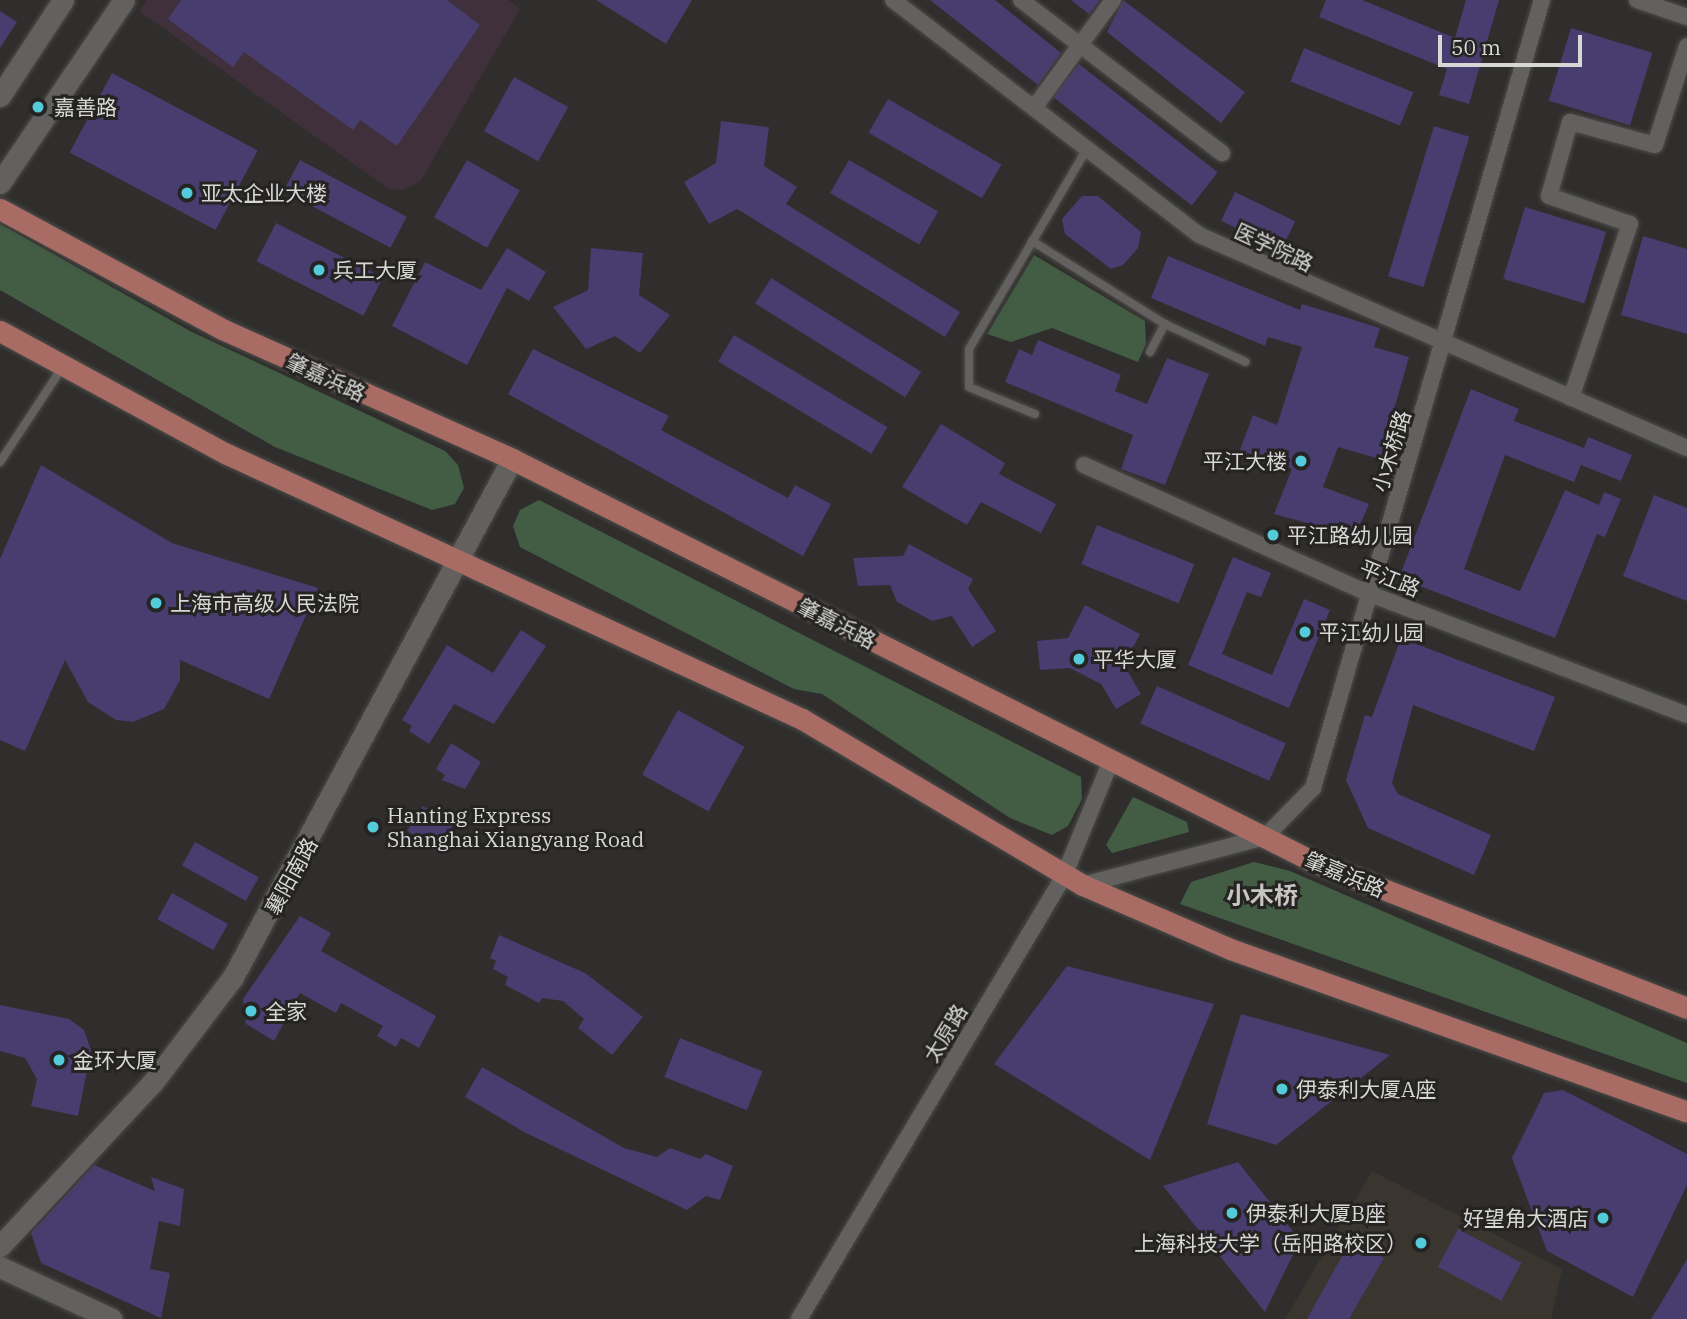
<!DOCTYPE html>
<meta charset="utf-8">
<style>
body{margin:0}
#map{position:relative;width:1687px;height:1319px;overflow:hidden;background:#2f2e2c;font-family:"IBM Plex Serif","Noto Sans SC",serif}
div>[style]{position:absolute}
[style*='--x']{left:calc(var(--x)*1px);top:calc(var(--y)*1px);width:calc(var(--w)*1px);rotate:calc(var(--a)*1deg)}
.commercial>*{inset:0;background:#40303c}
.built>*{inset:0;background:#3a362f}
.green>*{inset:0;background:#425d44}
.building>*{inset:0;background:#473d6f;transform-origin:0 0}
.roads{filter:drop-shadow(0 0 2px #4d4c4a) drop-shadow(0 0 2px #4d4c4a)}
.lane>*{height:8px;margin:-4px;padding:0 4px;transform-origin:4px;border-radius:4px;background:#62615f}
.street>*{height:16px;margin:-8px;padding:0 8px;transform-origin:8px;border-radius:8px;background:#62615f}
.secondary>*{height:21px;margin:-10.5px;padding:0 10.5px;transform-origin:10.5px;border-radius:10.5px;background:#62615f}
.primary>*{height:21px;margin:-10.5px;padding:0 10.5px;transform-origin:10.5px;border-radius:10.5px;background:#a86c64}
.dots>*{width:19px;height:19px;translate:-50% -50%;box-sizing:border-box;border:4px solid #252422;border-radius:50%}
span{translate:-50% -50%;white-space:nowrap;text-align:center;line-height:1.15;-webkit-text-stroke:6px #252422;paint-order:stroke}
.poi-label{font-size:21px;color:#d7d7d5}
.left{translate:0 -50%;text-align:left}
.right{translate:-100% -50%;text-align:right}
.street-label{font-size:21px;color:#d7d7d5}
.quarter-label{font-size:24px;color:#c6c5c2;font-weight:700}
.scale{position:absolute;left:1438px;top:35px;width:144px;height:32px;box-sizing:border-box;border:4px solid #d7d7d5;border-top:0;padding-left:9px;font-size:21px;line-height:24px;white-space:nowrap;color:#d7d7d5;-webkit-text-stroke:5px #252422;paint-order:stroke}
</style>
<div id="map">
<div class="commercial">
<div style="clip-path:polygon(147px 0,508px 0,520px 9px,420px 182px,402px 190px,389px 189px,139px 11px)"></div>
</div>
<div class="built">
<div style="clip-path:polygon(1372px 1171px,1562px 1269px,1551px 1319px,1285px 1319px)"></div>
</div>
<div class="green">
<div style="clip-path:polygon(0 224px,190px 331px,445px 451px,458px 465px,464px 488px,455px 504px,432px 510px,275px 447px,0 290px)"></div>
<div style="clip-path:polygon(1034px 255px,1145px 321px,1146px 344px,1138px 362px,1052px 328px,1011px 342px,987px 334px)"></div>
<div style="clip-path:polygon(539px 500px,1081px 777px,1082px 799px,1068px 826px,1052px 835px,1010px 818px,822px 694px,794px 689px,520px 547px,513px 526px,520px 510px)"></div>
<div style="clip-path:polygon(1133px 797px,1187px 822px,1189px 832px,1112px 853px,1106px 845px)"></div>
<div style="clip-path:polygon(1254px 862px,1290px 871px,1687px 1043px,1687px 1083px,1180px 904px,1191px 882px)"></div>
</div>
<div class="building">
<div style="clip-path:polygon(181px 0,447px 0,480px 25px,397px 146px,360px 120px,353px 130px,244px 52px,233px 67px,168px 19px)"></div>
<div style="clip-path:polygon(596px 0,692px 0,666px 44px)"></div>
<div style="clip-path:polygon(930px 0,995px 0,1061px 53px,1038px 85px)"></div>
<div style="clip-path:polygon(1071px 0,1100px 0,1089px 14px)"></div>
<div style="clip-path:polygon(1123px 0,1245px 92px,1221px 123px,1107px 32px)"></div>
<div style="clip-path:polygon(1326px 0,1362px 0,1455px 38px,1466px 0,1499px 0,1469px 104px,1439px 95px,1447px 69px,1319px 17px)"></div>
<div style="clip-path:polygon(0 11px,17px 22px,0 48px)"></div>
<div style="left:1571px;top:28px;width:85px;height:76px;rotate:17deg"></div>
<div style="left:1304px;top:48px;width:118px;height:36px;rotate:22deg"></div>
<div style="left:1079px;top:64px;width:176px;height:42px;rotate:38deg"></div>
<div style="left:112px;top:73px;width:165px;height:90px;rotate:28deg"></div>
<div style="left:514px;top:77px;width:62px;height:62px;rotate:29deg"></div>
<div style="left:888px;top:99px;width:131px;height:39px;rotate:30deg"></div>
<div style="clip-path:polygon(721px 121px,769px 127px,764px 166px,797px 187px,786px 204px,960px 312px,945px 337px,737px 209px,709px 224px,684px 182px,716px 163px)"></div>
<div style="left:1434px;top:126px;width:37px;height:157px;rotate:17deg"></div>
<div style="left:300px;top:160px;width:121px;height:35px;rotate:28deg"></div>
<div style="left:467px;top:160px;width:61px;height:66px;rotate:30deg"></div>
<div style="left:849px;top:160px;width:103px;height:38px;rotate:30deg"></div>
<div style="left:1235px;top:192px;width:67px;height:32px;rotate:26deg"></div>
<div style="clip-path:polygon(1082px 196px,1098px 196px,1141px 232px,1138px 248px,1123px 265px,1111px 269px,1065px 234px,1062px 219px)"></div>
<div style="left:1525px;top:207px;width:85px;height:75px;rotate:17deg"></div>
<div style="left:276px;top:223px;width:120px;height:43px;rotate:27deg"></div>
<div style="clip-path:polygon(1643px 236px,1687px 249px,1687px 334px,1621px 315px)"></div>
<div style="clip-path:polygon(507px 248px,546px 272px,529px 301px,507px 288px,467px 365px,392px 326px,425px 262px,481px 290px)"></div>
<div style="clip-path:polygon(591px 248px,643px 253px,639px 295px,670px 315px,640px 353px,615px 336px,586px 349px,553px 307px,588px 290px)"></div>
<div style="clip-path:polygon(1168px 256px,1300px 310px,1302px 304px,1380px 328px,1374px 347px,1409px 357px,1380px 459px,1338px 447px,1323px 487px,1369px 504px,1355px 536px,1274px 514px,1292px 469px,1240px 450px,1253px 415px,1277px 425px,1302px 347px,1268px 337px,1265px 346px,1151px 298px)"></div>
<div style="left:771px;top:278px;width:177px;height:30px;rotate:32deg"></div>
<div style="left:734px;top:335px;width:179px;height:31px;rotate:31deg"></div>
<div style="clip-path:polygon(1038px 340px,1121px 375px,1115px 391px,1147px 404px,1167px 358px,1209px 374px,1165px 485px,1121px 469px,1133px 435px,1005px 382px,1019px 349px,1032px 355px)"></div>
<div style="clip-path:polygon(533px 349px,669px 416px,661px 430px,788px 498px,795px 485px,831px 504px,803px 556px,508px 394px)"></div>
<div style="clip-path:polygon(1471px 389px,1519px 409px,1514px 421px,1584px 448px,1588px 437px,1632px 455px,1621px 481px,1581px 465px,1574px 482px,1505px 455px,1464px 569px,1520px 591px,1565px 490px,1599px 505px,1604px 492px,1621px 499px,1605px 537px,1597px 534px,1555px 638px,1399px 578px)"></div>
<div style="clip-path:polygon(941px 424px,1005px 463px,999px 474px,1056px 504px,1041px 533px,981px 502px,967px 525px,902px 487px)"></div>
<div style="clip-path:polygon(41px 465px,172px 543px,318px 588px,269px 699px,180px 660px,180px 680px,164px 709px,133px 722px,116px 720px,88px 702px,65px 660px,25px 751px,0 740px,0 559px)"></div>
<div style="clip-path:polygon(1654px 495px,1687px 508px,1687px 601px,1623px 576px)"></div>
<div style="left:1097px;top:525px;width:105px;height:42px;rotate:22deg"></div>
<div style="clip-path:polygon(909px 544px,973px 579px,968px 589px,996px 631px,972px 647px,952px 616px,932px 621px,897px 602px,890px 585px,858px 586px,853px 558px,903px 556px)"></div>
<div style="clip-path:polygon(1233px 557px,1271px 573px,1261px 597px,1247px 592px,1222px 654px,1272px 675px,1304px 599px,1330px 610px,1289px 708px,1188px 665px)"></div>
<div style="clip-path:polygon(1085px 605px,1140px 634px,1124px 665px,1141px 694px,1116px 709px,1101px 684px,1070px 668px,1040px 670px,1037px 641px,1068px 638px)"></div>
<div style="clip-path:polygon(521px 630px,546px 646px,494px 724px,454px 704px,429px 744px,409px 731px,412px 726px,402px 720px,447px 645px,493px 673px)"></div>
<div style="clip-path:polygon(1401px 638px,1555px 697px,1534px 751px,1413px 705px,1392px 783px,1398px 794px,1491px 835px,1474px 875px,1368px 828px,1346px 780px,1365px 715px,1372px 717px)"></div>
<div style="left:1157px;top:686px;width:141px;height:41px;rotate:24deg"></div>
<div style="left:678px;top:710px;width:76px;height:74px;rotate:29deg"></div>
<div style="clip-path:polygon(451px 743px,481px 762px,465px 789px,442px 780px,445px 775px,436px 769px)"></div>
<div style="clip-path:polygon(423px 806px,453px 825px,437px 852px,414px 842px,417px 837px,407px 831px)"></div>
<div style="left:195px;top:842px;width:73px;height:27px;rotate:29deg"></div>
<div style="left:172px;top:893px;width:64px;height:30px;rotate:29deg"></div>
<div style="clip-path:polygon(300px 916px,331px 933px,321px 951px,436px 1016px,419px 1048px,401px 1038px,396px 1047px,377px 1036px,383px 1026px,341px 1003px,336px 1013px,300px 993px,274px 1041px,246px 1024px,243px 999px)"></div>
<div style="clip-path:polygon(499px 935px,585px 973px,643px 1017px,612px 1055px,578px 1028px,584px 1019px,563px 1001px,542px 998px,539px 1003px,505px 985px,508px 977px,493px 969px,496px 961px,490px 958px)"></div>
<div style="clip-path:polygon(1067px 966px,1214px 1004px,1150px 1160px,994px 1064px)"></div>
<div style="clip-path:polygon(0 1005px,69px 1019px,84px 1030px,91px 1050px,78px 1116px,31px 1106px,37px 1079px,25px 1058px,0 1051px)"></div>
<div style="clip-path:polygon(1241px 1014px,1390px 1055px,1276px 1145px,1207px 1124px)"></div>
<div style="left:680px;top:1038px;width:89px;height:42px;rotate:22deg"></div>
<div style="clip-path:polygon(482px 1067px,624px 1148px,657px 1157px,670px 1148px,700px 1159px,706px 1154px,733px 1166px,720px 1200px,706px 1196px,687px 1210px,526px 1133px,465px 1097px)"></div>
<div style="clip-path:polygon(1563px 1090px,1687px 1154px,1687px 1185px,1633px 1297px,1547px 1251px,1512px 1158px,1544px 1093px)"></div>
<div style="clip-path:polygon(1238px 1162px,1300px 1240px,1265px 1312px,1163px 1186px)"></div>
<div style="clip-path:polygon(94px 1165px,155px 1191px,151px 1177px,184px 1189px,180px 1226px,159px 1221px,150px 1269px,170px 1273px,161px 1318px,41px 1263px,31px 1233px)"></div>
<div style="left:1458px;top:1229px;width:72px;height:43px;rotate:28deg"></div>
<div style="clip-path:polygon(1351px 1240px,1384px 1258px,1349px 1319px,1307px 1319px)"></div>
<div style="clip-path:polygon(1687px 1259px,1687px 1319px,1651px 1319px,1661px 1303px)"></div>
</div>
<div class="roads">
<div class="lane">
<div style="--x:1032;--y:241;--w:157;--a:32"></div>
<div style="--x:1165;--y:324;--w:89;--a:25.1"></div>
<div style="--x:1150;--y:352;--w:32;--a:-62"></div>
<div style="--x:1035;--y:414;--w:71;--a:-157.8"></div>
<div style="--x:969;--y:387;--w:38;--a:-90"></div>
<div style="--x:969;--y:349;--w:232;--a:-59.5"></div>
<div style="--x:0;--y:462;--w:113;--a:-56.6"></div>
</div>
<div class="street">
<div style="--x:893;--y:0;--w:386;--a:37.5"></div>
<div style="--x:1199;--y:235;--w:532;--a:23.58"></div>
<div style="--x:1021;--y:0;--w:253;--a:37.3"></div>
<div style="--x:1637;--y:0;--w:53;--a:18.8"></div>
<div style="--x:1034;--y:108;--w:134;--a:-53.8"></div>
<div style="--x:1571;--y:398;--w:184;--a:-71.3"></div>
<div style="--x:1630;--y:224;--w:86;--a:-160.9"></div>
<div style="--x:1549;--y:196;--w:77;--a:-74.2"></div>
<div style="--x:1570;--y:122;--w:88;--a:15.1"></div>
<div style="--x:1655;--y:145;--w:104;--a:-72.1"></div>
<div style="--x:1084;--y:465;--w:314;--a:24.3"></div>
<div style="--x:1370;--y:594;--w:339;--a:20.9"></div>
<div style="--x:1083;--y:885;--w:188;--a:-14.8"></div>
<div style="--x:1265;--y:837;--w:69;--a:-45.6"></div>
<div style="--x:1313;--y:788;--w:821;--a:-73.8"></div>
<div style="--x:799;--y:1319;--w:516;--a:-59.11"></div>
<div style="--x:1064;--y:876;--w:124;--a:-67.8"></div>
</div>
<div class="secondary">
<div style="--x:0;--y:96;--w:115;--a:-56.7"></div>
<div style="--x:0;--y:183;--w:221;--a:-55.9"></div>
<div style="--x:0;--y:1246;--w:224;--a:-47"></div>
<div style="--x:153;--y:1082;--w:132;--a:-52.7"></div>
<div style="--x:233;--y:977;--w:588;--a:-61.69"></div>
<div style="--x:0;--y:1267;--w:123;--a:24.9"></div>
</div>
<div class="primary">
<div style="--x:0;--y:209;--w:252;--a:28.4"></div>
<div style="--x:222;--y:329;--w:318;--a:24.1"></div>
<div style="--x:512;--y:459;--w:895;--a:26.68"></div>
<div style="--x:1312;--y:861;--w:403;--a:21.4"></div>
<div style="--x:0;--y:331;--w:258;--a:28.5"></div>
<div style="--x:227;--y:454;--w:633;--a:24.74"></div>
<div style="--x:802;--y:719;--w:326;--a:30.6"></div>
<div style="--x:1083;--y:885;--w:160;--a:23.5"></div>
<div style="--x:1230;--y:949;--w:485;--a:19.6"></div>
</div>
</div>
<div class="dots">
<div style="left:38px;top:107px;background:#53cbda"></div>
<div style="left:187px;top:193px;background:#53cbda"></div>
<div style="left:319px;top:270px;background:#53cbda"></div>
<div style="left:1301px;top:461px;background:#53cbda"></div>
<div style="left:1273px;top:535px;background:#53cbda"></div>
<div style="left:156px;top:603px;background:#53cbda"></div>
<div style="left:1305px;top:632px;background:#53cbda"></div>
<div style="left:1079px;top:659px;background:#53cbda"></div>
<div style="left:373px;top:827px;background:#53cbda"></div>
<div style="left:251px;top:1011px;background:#53cbda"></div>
<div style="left:59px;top:1060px;background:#53cbda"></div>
<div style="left:1282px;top:1089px;background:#53cbda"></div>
<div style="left:1232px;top:1213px;background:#53cbda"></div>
<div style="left:1603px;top:1218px;background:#53cbda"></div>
<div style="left:1421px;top:1243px;background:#53cbda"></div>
</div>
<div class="poi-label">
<span class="left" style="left:54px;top:107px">嘉善路</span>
<span class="left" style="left:201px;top:193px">亚太企业大楼</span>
<span class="left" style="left:333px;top:270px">兵工大厦</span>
<span class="right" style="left:1287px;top:461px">平江大楼</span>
<span class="left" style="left:1287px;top:535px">平江路幼儿园</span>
<span class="left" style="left:170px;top:603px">上海市高级人民法院</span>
<span class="left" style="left:1319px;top:632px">平江幼儿园</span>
<span class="left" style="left:1093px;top:659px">平华大厦</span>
<span class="left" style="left:387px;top:827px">Hanting Express<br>Shanghai Xiangyang Road</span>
<span class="left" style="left:265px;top:1011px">全家</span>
<span class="left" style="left:73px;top:1060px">金环大厦</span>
<span class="left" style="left:1296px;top:1089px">伊泰利大厦A座</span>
<span class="left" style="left:1246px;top:1213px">伊泰利大厦B座</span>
<span class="right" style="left:1589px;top:1218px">好望角大酒店</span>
<span class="right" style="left:1407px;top:1243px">上海科技大学（岳阳路校区）</span>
</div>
<div class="street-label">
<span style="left:1274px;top:247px;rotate:25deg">医学院路</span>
<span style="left:326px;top:377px;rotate:25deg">肇嘉浜路</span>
<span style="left:1391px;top:451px;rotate:-73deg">小木桥路</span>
<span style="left:1390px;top:578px;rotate:22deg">平江路</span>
<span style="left:837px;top:623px;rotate:27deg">肇嘉浜路</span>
<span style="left:1345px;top:874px;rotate:23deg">肇嘉浜路</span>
<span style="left:291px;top:876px;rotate:-61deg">襄阳南路</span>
<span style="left:945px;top:1033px;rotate:-59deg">太原路</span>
</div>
<div class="quarter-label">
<span style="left:1262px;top:896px">小木桥</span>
</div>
<div class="scale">50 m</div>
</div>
